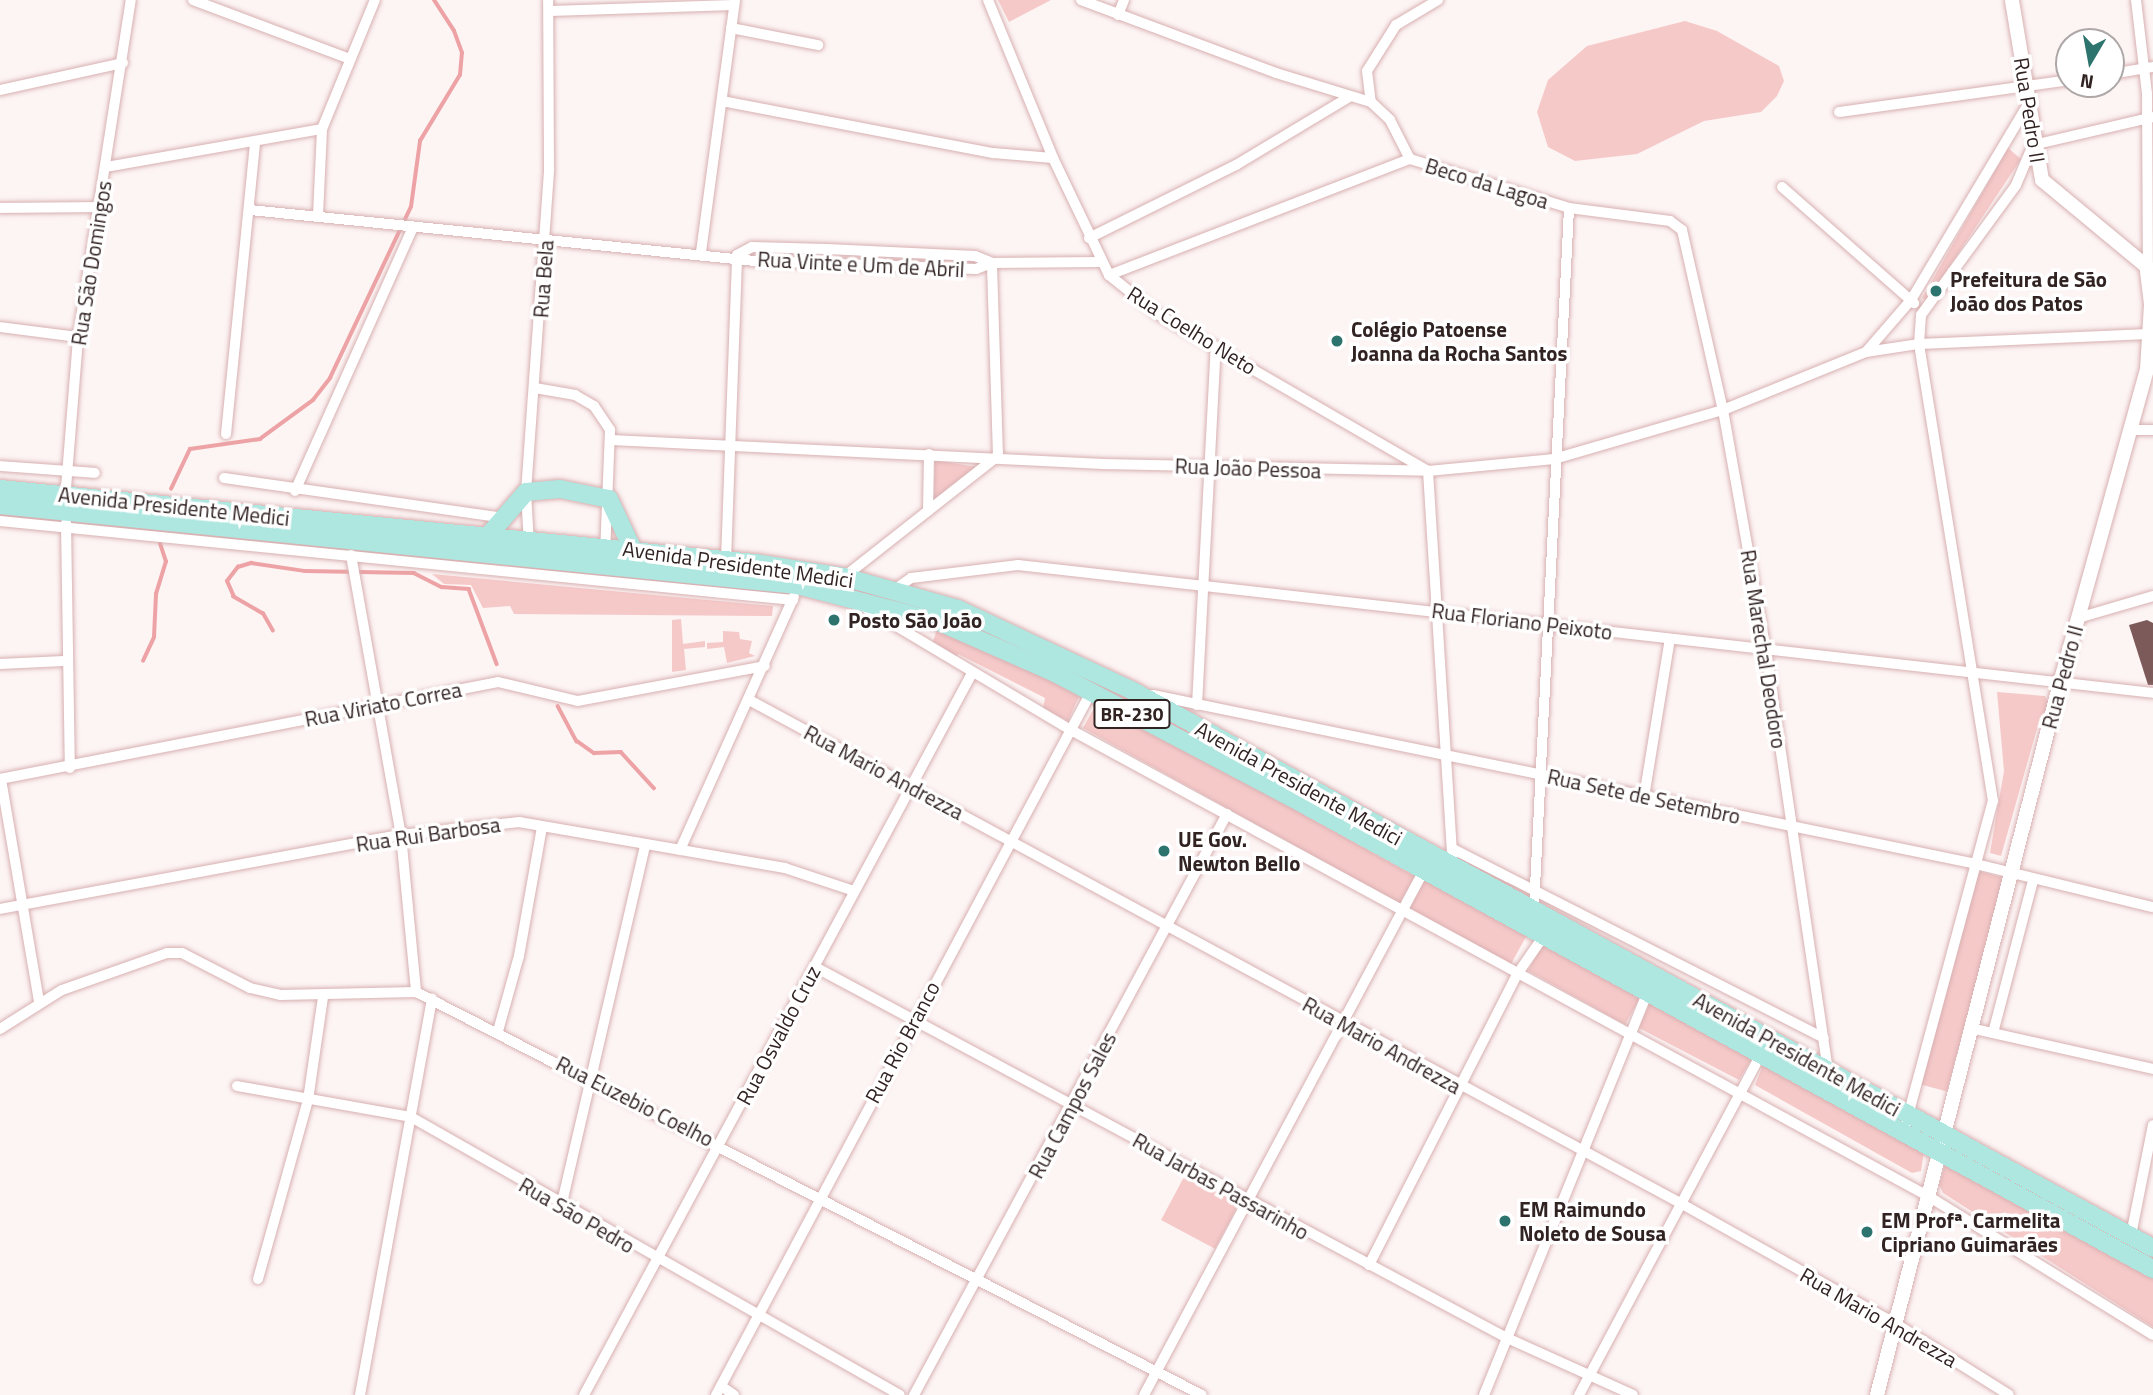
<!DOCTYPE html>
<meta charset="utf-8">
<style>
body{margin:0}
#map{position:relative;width:2153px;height:1395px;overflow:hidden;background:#fdf4f4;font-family:"Titillium Web",sans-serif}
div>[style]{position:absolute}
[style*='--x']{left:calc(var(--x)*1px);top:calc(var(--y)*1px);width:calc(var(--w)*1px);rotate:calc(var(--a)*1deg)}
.green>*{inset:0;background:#f6c9c9;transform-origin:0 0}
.stream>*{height:3.5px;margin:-1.75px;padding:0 1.75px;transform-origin:1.75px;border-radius:1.75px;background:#eda3a5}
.building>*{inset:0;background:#7d5a5a}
.roads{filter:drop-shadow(0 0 2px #d8b0b1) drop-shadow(0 0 2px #d8b0b1)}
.minor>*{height:10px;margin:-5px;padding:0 5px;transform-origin:5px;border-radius:5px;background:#fff}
.tertiary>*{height:14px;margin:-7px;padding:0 7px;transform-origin:7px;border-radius:7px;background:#fff}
.primary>*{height:18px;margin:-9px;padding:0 9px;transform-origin:9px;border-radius:9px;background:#aee6e0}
.dots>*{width:19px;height:19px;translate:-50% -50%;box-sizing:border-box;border:4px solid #fff;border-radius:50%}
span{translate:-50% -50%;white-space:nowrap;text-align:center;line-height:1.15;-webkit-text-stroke:7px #fff;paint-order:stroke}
.shield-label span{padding:2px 5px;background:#fff;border:2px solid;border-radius:5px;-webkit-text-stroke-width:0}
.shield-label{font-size:19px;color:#322323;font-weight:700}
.street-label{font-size:21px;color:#322323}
.poi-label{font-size:21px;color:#322323;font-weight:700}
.left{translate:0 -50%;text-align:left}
.north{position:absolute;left:2055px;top:28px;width:70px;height:70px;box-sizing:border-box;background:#fff;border:2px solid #ada7a7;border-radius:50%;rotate:190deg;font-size:19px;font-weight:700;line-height:28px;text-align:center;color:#322323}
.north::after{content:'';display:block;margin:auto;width:24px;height:32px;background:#2c746d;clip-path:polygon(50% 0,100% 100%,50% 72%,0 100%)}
</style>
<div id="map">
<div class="green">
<div style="clip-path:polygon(998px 0,1051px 0,1009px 22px)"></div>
<div style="clip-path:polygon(1685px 21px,1717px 31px,1779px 66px,1784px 81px,1777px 96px,1761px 112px,1704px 121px,1637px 154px,1575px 161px,1548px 147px,1537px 112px,1548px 80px,1587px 46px)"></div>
<div style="clip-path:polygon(2008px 148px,2021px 159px,1927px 300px,1922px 298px)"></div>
<div style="clip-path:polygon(935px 460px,976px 467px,934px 499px)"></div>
<div style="clip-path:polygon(432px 574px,773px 606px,772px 616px,514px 614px,510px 606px,483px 608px,471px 585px,444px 584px)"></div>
<div style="clip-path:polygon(681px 619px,683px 644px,705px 641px,705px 647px,684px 649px,686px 670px,672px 672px,672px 620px)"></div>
<div style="clip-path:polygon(938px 627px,1080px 694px,1068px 721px,1043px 708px,1045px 698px,958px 654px,956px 658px,931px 647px)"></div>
<div style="clip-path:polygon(723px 631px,739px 632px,740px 639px,752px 641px,749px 653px,755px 656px,727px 663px,724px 647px,707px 649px,707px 643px,723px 642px)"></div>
<div style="clip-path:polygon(1997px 692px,2045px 696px,2050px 706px,2040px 718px,2001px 856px,1990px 853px,2004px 771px)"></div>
<div style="left:1098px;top:701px;width:362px;height:31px;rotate:29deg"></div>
<div style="left:1978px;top:871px;width:27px;height:221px;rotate:15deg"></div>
<div style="left:1426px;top:878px;width:116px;height:34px;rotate:29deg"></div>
<div style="left:1544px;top:942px;width:111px;height:33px;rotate:29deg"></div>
<div style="clip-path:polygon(1651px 999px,1752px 1058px,1739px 1080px,1639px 1028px)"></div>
<div style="clip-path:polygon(1763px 1065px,1924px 1151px,1921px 1171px,1912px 1173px,1755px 1085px)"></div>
<div style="clip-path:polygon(1945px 1165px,2153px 1276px,2153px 1327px,1943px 1193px,1939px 1185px)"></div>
<div style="left:1185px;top:1175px;width:61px;height:51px;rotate:28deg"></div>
</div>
<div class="stream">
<div style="--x:171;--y:489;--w:44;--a:-64.6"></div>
<div style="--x:190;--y:449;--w:71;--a:-8.1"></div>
<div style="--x:260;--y:439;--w:66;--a:-36.3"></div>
<div style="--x:313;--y:400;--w:28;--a:-52"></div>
<div style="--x:330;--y:378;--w:189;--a:-64.7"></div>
<div style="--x:411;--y:207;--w:67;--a:-82.2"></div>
<div style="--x:420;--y:141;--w:77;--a:-58.8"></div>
<div style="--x:460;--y:75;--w:22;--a:-85"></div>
<div style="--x:462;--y:53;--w:23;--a:-110"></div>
<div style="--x:454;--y:31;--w:37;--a:-123"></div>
<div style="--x:273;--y:631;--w:20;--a:-120"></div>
<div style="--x:263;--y:614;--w:34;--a:-150"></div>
<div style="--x:234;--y:597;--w:17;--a:-114"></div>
<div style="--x:227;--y:581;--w:18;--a:-52"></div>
<div style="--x:238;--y:567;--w:14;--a:-17"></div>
<div style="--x:251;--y:563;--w:55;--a:8.4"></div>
<div style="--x:305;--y:571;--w:109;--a:1.1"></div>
<div style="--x:414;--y:573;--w:31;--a:27"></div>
<div style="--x:442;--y:587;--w:27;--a:4"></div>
<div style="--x:469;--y:589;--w:80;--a:69.5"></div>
<div style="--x:143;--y:661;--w:26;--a:-65"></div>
<div style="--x:154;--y:637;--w:43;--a:-87.3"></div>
<div style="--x:156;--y:594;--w:34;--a:-73"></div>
<div style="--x:166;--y:562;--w:19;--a:-108"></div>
<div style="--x:558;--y:706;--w:40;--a:62"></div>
<div style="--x:577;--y:741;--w:21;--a:35"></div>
<div style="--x:594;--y:753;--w:27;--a:-2"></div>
<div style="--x:621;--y:752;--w:49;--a:47.5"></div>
</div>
<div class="building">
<div style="clip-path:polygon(2147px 620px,2153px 623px,2153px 685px,2148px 685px,2129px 625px)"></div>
</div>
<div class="roads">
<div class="minor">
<div style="--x:193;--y:0;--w:168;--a:20.6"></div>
<div style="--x:988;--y:0;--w:171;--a:67.6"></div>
<div style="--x:1053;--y:158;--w:130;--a:64.4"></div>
<div style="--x:1109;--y:275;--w:64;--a:38.7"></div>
<div style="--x:1159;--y:315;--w:311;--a:30.1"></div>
<div style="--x:1428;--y:471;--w:396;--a:86.4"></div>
<div style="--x:1081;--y:0;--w:208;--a:20.5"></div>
<div style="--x:1276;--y:73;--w:99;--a:17"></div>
<div style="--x:1438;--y:0;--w:49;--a:149.2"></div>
<div style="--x:1396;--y:25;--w:54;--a:122.2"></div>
<div style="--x:1367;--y:71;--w:31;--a:83"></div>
<div style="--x:1371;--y:102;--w:26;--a:43"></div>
<div style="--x:1390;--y:120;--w:44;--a:62.9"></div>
<div style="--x:1410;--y:159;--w:166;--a:17.1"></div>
<div style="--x:1569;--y:208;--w:102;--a:7.3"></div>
<div style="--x:1670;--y:221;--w:15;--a:37"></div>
<div style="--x:1682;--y:230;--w:185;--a:77.2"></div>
<div style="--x:1723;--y:410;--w:245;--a:79.9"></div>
<div style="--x:1766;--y:651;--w:425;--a:81.6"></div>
<div style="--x:2136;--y:0;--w:95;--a:83.3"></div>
<div style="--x:2147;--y:94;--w:175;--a:89.7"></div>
<div style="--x:550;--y:11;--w:184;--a:-1.9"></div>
<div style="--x:1118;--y:15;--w:16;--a:-68"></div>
<div style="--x:731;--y:28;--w:89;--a:11.1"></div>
<div style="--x:2111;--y:74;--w:43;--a:-9.5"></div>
<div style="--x:0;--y:90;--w:126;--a:-12.4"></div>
<div style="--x:722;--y:101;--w:276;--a:10.9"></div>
<div style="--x:993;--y:153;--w:60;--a:4.8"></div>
<div style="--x:1839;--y:112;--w:232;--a:-7.9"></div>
<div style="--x:106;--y:167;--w:219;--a:-10"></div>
<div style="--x:1782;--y:187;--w:176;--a:41.3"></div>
<div style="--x:0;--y:208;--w:99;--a:-0.6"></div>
<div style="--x:250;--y:210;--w:508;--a:5.77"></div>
<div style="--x:755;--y:261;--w:221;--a:2.1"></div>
<div style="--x:976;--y:269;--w:17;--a:-21"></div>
<div style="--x:992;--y:263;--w:108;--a:-0.5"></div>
<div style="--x:318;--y:215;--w:86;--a:-87.3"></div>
<div style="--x:322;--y:129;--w:139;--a:-67.7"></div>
<div style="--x:1089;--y:238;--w:164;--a:-26.4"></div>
<div style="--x:1236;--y:165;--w:132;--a:-31"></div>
<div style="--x:701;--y:252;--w:254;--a:-82.3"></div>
<div style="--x:737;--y:255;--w:17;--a:-28"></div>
<div style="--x:752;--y:247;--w:75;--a:1.5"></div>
<div style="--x:827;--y:249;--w:148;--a:2.7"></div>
<div style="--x:975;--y:256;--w:18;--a:22"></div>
<div style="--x:1109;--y:275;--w:323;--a:-21.1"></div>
<div style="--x:1921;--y:315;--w:161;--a:-53.8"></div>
<div style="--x:2016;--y:185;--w:43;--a:-67"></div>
<div style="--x:2033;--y:145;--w:123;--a:-13.1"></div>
<div style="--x:0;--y:327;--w:79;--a:7.3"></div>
<div style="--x:1866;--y:352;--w:69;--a:-49.1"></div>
<div style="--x:1911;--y:300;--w:230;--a:-59.1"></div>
<div style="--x:535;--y:388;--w:41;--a:9.9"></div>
<div style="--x:575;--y:395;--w:22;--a:30"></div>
<div style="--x:594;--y:406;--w:29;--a:56"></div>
<div style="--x:610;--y:430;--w:122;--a:92.3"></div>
<div style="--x:2134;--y:430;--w:19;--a:0"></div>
<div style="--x:226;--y:434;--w:293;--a:-84.3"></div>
<div style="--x:611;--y:440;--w:493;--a:2.8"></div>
<div style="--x:1103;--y:464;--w:325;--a:1.2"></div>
<div style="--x:1428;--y:471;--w:127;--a:-5.4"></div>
<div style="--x:1554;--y:459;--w:176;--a:-16.2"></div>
<div style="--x:1723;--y:410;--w:154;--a:-22.1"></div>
<div style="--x:1866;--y:352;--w:54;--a:-8.6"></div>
<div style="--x:1919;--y:344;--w:230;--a:-2.5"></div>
<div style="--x:0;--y:466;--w:95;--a:4.2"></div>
<div style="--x:224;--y:478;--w:283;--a:8.1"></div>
<div style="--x:295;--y:491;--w:287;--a:-65.9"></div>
<div style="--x:65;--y:500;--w:164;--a:-85.4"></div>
<div style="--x:78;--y:337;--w:341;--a:-81.1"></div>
<div style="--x:928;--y:511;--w:57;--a:-89"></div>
<div style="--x:0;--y:521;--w:797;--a:5.69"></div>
<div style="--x:66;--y:523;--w:245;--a:89.1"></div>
<div style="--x:529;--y:544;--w:52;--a:-93.3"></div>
<div style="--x:526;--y:492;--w:325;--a:-85.9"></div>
<div style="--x:549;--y:168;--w:168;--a:-90.3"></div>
<div style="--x:351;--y:555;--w:284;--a:79.9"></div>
<div style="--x:401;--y:835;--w:158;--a:84.5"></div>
<div style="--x:726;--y:560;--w:305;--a:-87.9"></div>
<div style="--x:844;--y:577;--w:196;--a:-38.2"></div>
<div style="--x:998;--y:456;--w:193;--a:-91.8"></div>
<div style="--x:894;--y:590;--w:21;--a:-35"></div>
<div style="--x:911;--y:578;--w:108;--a:-6.9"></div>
<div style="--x:1018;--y:565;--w:1142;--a:6.43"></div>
<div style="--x:861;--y:605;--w:244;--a:30.8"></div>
<div style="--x:1071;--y:730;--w:976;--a:28.54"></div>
<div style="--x:1928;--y:1196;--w:264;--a:31.7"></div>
<div style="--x:2078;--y:618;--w:78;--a:-16.3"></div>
<div style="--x:0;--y:664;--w:64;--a:-2.7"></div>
<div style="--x:1153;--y:695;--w:840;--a:11.6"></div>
<div style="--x:1976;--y:864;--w:182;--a:13.7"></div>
<div style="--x:751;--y:701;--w:1058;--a:28.38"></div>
<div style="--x:1682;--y:1204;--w:245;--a:29.3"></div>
<div style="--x:1896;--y:1324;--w:133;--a:32.1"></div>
<div style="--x:1197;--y:705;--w:359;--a:-87"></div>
<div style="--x:0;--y:779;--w:507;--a:-11.02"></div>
<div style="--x:498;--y:682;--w:82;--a:13.4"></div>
<div style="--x:578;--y:701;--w:190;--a:-10.6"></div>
<div style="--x:1;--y:779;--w:225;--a:80.3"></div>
<div style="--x:1644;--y:797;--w:160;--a:-80.7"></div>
<div style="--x:1453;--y:849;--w:416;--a:27"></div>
<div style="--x:680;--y:850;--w:278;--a:-65.8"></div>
<div style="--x:1534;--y:907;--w:700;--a:-87.13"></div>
<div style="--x:0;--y:909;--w:408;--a:-10.5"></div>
<div style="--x:401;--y:835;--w:119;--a:-6.3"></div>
<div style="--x:519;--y:822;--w:270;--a:9.8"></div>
<div style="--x:785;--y:868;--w:73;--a:18.4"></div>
<div style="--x:815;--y:967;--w:785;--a:28.2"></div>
<div style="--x:1507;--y:1338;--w:138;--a:24.3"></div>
<div style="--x:1970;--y:1028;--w:188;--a:12.6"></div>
<div style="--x:0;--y:1029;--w:73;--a:-32.2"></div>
<div style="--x:62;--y:990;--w:111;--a:-19.4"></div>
<div style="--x:167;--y:953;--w:15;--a:0"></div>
<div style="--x:182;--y:953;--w:76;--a:27.2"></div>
<div style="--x:250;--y:988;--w:31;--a:13"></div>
<div style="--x:280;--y:995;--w:136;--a:-1.3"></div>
<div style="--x:416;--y:992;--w:883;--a:27.15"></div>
<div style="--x:498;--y:1031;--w:78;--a:-74.4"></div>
<div style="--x:519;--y:956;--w:131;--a:-79.9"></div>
<div style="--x:1993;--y:1033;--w:158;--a:-75.3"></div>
<div style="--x:237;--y:1086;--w:177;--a:10.1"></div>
<div style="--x:411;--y:1117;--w:562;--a:29.62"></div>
<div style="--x:1903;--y:1134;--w:345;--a:-74.9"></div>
<div style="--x:1993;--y:801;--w:463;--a:-99.2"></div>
<div style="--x:1919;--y:344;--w:29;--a:-86"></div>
<div style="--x:561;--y:1207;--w:372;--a:-76.9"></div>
<div style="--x:2131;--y:1235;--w:112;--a:-78.7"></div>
<div style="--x:1369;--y:1265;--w:328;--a:-63"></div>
<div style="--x:1518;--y:973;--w:44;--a:-55.2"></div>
<div style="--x:258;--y:1279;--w:186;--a:-74.4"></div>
<div style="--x:308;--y:1100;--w:104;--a:-81.7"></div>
<div style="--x:721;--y:1386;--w:16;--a:35"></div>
<div style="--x:360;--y:1395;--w:403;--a:-79.7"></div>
<div style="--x:584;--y:1395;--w:817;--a:-61.74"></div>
<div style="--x:716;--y:1395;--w:797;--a:-61.92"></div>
<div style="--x:914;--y:1395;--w:660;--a:-61.69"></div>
<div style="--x:1144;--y:1395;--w:593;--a:-61.92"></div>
<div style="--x:1484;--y:1395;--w:433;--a:-67.9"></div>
<div style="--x:1579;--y:1395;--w:384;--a:-61.9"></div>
</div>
<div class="tertiary">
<div style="--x:1877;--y:1395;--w:735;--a:-75.59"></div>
<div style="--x:2060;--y:683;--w:325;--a:-74.5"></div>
<div style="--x:2147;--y:370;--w:66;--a:-86.5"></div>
<div style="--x:2151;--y:304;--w:38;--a:-97"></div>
<div style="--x:2146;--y:266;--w:135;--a:-140.4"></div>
<div style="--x:2042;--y:180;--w:182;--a:-99.5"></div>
</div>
<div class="primary">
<div style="--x:0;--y:489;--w:759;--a:5.6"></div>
<div style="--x:755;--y:563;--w:90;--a:8.9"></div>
<div style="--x:844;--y:577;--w:118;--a:15.7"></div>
<div style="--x:958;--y:609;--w:193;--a:25.1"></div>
<div style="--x:1133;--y:691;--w:1162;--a:28.64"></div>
<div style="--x:0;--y:505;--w:801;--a:5.73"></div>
<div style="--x:797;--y:585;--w:147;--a:14.6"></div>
<div style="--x:939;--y:622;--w:124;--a:23.7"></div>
<div style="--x:1053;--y:672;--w:285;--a:27.8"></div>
<div style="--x:1305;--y:805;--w:967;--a:28.69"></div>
<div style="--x:488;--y:536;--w:58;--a:-49.2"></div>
<div style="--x:526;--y:492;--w:34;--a:-5"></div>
<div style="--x:560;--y:489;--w:50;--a:11.5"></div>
<div style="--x:609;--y:499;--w:56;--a:64.8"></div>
</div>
</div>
<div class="dots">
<div style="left:1936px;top:291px;background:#2c746d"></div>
<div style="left:1337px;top:341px;background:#2c746d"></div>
<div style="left:834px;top:620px;background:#2c746d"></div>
<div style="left:1164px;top:851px;background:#2c746d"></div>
<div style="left:1505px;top:1221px;background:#2c746d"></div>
<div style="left:1867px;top:1232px;background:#2c746d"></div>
</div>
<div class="shield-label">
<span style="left:1132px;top:714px">BR-230</span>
</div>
<div class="street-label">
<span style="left:2030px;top:110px;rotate:81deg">Rua Pedro II</span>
<span style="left:1487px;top:183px;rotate:17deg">Beco da Lagoa</span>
<span style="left:91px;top:263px;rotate:-81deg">Rua São Domingos</span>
<span style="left:861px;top:264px;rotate:3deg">Rua Vinte e Um de Abril</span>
<span style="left:543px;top:279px;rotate:-86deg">Rua Bela</span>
<span style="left:1192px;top:330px;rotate:32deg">Rua Coelho Neto</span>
<span style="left:1248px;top:468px;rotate:2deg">Rua João Pessoa</span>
<span style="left:174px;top:506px;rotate:6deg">Avenida Presidente Medici</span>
<span style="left:738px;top:564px;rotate:8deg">Avenida Presidente Medici</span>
<span style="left:1522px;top:621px;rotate:7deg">Rua Floriano Peixoto</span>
<span style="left:1764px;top:649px;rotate:81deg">Rua Marechal Deodoro</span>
<span style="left:2062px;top:677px;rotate:-75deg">Rua Pedro II</span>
<span style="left:383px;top:704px;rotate:-11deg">Rua Viriato Correa</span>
<span style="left:884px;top:772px;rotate:28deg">Rua Mario Andrezza</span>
<span style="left:1299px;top:783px;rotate:29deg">Avenida Presidente Medici</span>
<span style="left:1644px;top:796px;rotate:12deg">Rua Sete de Setembro</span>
<span style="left:428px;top:834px;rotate:-8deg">Rua Rui Barbosa</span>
<span style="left:778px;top:1035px;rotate:-62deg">Rua Osvaldo Cruz</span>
<span style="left:902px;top:1042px;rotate:-62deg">Rua Rio Branco</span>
<span style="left:1382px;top:1045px;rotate:29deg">Rua Mario Andrezza</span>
<span style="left:1797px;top:1054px;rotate:29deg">Avenida Presidente Medici</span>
<span style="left:635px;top:1101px;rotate:27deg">Rua Euzebio Coelho</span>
<span style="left:1072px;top:1105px;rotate:-62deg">Rua Campos Sales</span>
<span style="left:1221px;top:1186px;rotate:29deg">Rua Jarbas Passarinho</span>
<span style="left:577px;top:1215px;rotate:30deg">Rua São Pedro</span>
<span style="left:1879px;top:1317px;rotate:30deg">Rua Mario Andrezza</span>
</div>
<div class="poi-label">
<span class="left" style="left:1950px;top:291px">Prefeitura de São<br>João dos Patos</span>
<span class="left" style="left:1351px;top:341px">Colégio Patoense<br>Joanna da Rocha Santos</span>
<span class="left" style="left:848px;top:620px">Posto São João</span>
<span class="left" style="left:1178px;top:851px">UE Gov.<br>Newton Bello</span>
<span class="left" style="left:1519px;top:1221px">EM Raimundo<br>Noleto de Sousa</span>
<span class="left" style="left:1881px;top:1232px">EM Profª. Carmelita<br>Cipriano Guimarães</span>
</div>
<div class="north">N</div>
</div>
